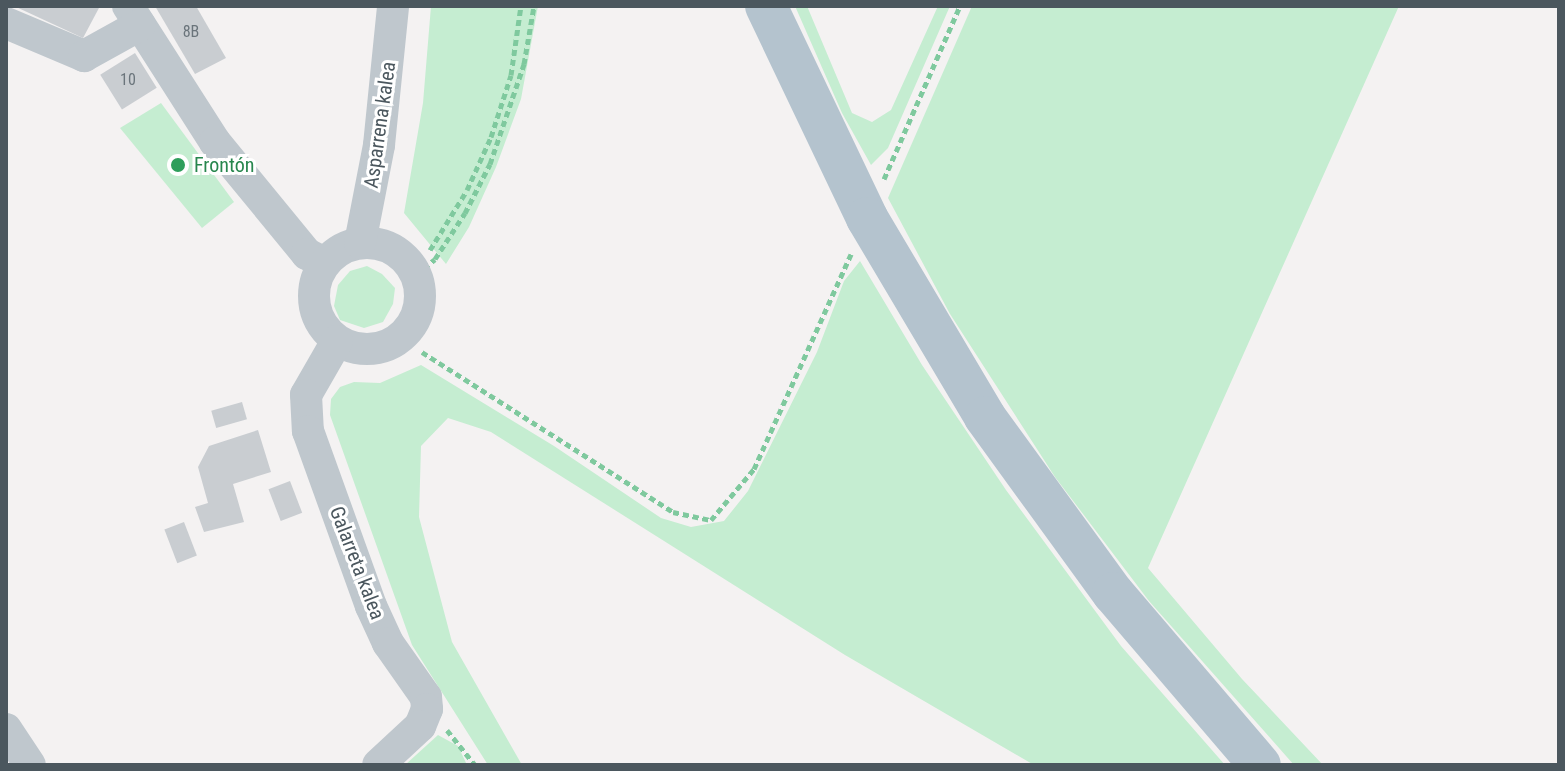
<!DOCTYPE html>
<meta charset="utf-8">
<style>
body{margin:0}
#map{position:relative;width:1565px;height:771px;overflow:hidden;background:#f4f2f2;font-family:"Roboto Condensed",sans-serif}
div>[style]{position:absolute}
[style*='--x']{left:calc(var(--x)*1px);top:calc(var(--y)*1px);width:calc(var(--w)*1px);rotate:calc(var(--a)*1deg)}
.green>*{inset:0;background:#c5edd1}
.building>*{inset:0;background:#c9cdd1;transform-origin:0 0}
.path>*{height:5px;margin-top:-2.5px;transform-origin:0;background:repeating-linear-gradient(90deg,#7fc99e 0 6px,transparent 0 10px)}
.minor>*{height:32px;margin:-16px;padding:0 16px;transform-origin:16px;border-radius:16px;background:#bfc7cd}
.minor>.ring{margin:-16px;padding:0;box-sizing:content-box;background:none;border:32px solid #bfc7cd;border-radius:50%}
.major>*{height:42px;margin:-21px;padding:0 21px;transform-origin:21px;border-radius:21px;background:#b4c3ce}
.dots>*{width:22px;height:22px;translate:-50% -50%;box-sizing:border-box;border:4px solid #fff;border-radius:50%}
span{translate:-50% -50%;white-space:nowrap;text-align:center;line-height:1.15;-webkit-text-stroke:6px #fff;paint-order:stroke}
.number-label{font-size:16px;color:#6a747b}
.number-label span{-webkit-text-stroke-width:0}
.street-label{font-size:20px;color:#4b575e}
.leisure-label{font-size:20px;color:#27864d}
.left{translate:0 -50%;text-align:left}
.frame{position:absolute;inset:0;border:8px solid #4b575e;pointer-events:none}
</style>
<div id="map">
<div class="green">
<div style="clip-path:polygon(431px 6px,538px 6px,521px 99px,496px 167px,469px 227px,446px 264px,404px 213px,423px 103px)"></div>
<div style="clip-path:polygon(795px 6px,807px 6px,852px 113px,872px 122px,891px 110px,938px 6px,950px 6px,888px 148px,871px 165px,842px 113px)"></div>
<div style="clip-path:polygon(972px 6px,1399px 6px,1148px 568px,1242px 679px,1323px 765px,1294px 765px,1149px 601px,1055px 477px,950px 314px,888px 198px)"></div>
<div style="clip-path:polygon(161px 103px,234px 202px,202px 228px,120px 128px)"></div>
<div style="clip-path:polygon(860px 261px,922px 365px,1006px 490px,1121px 646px,1225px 765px,1034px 765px,845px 655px,491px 432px,448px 418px,421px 446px,419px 517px,452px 642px,522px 765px,488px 765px,412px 645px,330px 415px,331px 399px,340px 387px,354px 382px,380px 383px,421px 365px,554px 446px,661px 518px,691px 527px,724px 521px,748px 491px,817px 352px,844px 281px)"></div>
<div style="clip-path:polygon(367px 266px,382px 274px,395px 288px,393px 304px,383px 322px,364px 328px,340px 320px,334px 306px,338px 285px,350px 271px)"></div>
<div style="clip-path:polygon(438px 735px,458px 746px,467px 765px,405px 765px)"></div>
</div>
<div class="building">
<div style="clip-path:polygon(14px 6px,100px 6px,83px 38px)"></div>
<div style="clip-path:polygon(155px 6px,196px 6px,226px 58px,195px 74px)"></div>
<div style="left:135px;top:53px;width:41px;height:41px;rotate:58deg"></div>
<div style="left:242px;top:402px;width:18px;height:32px;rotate:74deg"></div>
<div style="clip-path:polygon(258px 430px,271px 472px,233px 484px,244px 522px,204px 532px,195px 507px,208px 503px,198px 467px,209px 446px)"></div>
<div style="left:290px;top:481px;width:34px;height:23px;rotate:69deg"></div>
<div style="left:184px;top:522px;width:36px;height:21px;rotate:69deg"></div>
</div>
<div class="path">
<div style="--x:884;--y:179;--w:189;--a:-66.3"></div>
<div style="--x:430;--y:250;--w:70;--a:-58.3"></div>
<div style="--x:467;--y:190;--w:58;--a:-65.6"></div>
<div style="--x:491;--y:137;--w:65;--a:-72.1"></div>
<div style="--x:511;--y:75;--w:70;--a:-81.8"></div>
<div style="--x:416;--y:274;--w:24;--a:-38"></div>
<div style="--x:435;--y:259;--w:55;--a:-56.9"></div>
<div style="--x:465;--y:213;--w:55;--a:-63"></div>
<div style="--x:490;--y:164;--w:106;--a:-71.2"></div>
<div style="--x:524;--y:64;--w:59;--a:-80.2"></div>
<div style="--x:422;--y:352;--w:298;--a:32.5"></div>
<div style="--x:673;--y:512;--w:39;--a:12"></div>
<div style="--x:711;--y:520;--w:67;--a:-49.9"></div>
<div style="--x:754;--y:469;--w:236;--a:-65.7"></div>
<div style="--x:447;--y:730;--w:45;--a:51.3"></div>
</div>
<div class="minor">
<div style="--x:128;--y:6;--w:161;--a:57.4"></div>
<div style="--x:215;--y:142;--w:145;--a:50.6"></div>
<div style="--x:307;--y:254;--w:20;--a:27"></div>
<div style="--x:6;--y:23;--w:85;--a:22.9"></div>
<div style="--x:84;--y:56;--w:64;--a:-29"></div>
<div class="ring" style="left:314px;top:243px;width:74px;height:74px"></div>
<div style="--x:360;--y:243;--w:100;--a:-79"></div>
<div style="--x:379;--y:145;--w:140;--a:-84.2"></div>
<div style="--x:337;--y:341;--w:62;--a:119.9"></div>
<div style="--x:306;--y:395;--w:36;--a:87"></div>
<div style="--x:308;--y:431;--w:186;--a:70.2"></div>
<div style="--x:371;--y:606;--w:41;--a:65.3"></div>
<div style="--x:388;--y:643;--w:66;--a:54.9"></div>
<div style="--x:426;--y:697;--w:12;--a:85"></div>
<div style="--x:427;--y:709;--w:18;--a:112"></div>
<div style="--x:420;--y:726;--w:57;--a:137.1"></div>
<div style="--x:6;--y:729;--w:43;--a:56.3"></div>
</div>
<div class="major">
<div style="--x:766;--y:6;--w:235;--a:64.5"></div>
<div style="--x:867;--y:218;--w:231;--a:59.3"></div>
<div style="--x:985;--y:417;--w:218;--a:54"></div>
<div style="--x:1113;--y:593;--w:226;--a:49.5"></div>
</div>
<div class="dots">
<div style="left:178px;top:165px;background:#2e9e5b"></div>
</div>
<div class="number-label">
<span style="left:191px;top:32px">8B</span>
<span style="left:128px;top:80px">10</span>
</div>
<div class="street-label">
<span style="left:380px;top:125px;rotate:-82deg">Asparrena kalea</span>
<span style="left:357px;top:563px;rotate:69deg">Galarreta kalea</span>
</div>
<div class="leisure-label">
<span class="left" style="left:194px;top:165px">Frontón</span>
</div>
<div class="frame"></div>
</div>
